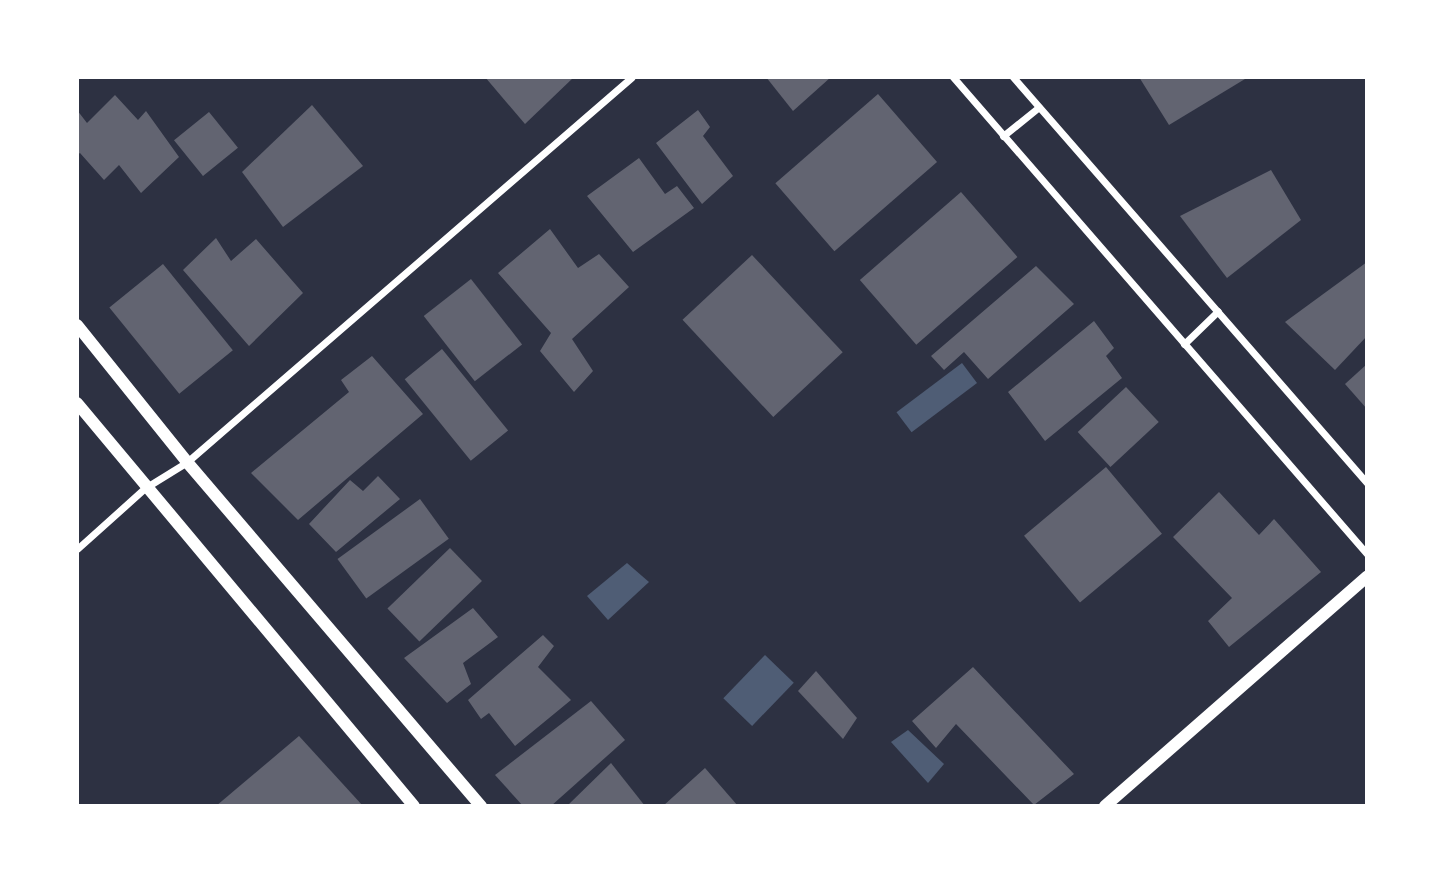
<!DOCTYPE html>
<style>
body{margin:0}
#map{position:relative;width:1444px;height:883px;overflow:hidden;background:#2d3142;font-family:"PT Sans Narrow",sans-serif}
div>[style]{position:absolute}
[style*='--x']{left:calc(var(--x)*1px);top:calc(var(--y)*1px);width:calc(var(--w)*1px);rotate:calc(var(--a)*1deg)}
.water>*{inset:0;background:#4f5d75;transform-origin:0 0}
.building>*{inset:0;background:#626471;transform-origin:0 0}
.minor>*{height:7px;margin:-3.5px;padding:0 3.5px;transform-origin:3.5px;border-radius:3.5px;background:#fff}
.tertiary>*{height:12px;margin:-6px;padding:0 6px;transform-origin:6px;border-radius:6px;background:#fff}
span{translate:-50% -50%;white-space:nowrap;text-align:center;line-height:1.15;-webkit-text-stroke:5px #fff;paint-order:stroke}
.frame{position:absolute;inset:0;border:79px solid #fff;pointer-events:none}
</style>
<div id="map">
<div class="water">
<div style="left:962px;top:363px;width:25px;height:82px;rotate:53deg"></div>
<div style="clip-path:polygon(627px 563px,649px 582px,608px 620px,587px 596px)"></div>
<div style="left:765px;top:655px;width:40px;height:60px;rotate:44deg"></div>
<div style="clip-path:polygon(908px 730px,944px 764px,928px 783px,891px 742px)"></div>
</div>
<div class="building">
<div style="clip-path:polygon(485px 77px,574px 77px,525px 124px)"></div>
<div style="clip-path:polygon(766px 77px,831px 77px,793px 111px)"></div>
<div style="clip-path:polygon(1139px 77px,1244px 77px,1245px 79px,1169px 125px)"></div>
<div style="left:878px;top:94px;width:90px;height:136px;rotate:49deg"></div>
<div style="clip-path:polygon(115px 95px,138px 120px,146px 111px,179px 157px,141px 193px,119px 165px,104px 180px,80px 153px,77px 155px,77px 110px,87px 123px)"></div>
<div style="clip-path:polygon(312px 105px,363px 166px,283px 227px,242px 172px)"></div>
<div style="clip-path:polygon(698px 110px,710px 127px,703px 136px,733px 176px,702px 204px,656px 143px)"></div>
<div style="left:209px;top:112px;width:46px;height:45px;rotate:51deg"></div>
<div style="clip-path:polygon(639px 158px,665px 194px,677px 186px,694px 208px,633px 252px,587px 196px)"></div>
<div style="clip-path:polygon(1271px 170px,1301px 220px,1227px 278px,1180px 216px)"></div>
<div style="left:961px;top:192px;width:86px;height:134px;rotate:49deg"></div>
<div style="clip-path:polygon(550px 229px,578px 268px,599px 254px,629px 287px,572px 339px,593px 371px,574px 392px,540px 351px,551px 333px,498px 273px)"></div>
<div style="clip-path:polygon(216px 238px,231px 261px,256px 239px,303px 293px,249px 346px,183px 270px)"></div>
<div style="left:752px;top:255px;width:133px;height:95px;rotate:47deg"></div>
<div style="clip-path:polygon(1367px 262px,1367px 336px,1335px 370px,1285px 322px)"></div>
<div style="left:163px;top:264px;width:111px;height:69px;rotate:51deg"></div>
<div style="clip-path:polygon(1036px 266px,1074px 304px,988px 379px,964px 352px,944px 370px,931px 356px)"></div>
<div style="left:471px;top:279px;width:83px;height:60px;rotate:52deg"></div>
<div style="clip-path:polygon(1094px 321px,1114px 348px,1106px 356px,1122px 378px,1045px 441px,1008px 392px)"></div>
<div style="left:442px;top:349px;width:105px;height:48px;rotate:51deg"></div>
<div style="clip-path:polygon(372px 356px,423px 414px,298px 520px,251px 473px,349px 392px,341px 380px)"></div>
<div style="clip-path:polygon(1367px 364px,1367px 409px,1345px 384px)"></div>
<div style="left:1126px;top:387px;width:48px;height:66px;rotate:47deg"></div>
<div style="left:1106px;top:467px;width:87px;height:107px;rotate:50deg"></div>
<div style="clip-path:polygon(378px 476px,400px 499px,336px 552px,309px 524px,350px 480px,363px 491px)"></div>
<div style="clip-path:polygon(1219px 492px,1259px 535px,1274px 519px,1321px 572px,1229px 647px,1208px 621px,1232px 598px,1173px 537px)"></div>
<div style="left:420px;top:499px;width:49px;height:102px;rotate:54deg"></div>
<div style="left:450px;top:548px;width:46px;height:87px;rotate:46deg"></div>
<div style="clip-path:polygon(473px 608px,498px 637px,463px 663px,471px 684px,447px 703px,404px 658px)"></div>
<div style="clip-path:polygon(543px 635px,554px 646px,538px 667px,571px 700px,515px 746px,489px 713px,481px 719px,468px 700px)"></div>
<div style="clip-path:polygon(973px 667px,1074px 774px,1034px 805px,956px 724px,936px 748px,912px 721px)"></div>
<div style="clip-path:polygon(816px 671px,857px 718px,843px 739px,798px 691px)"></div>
<div style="clip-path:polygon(591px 701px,625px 740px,551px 806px,523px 806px,495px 775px)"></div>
<div style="clip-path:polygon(299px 736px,363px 806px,216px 806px)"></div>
<div style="clip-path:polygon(611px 763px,645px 806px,567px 806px)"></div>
<div style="clip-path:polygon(705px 768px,738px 806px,663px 806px)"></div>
</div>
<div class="minor">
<div style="--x:953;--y:77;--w:632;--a:49.04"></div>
<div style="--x:1013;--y:77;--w:539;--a:48.91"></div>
<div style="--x:1003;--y:136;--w:46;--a:-38.9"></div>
<div style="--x:1184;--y:344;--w:47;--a:-44.1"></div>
<div style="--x:77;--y:549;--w:91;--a:-41.9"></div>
<div style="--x:145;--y:488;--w:49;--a:-31.8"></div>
<div style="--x:187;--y:462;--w:588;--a:-40.87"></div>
</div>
<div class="tertiary">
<div style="--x:77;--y:325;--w:176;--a:51.2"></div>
<div style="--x:187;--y:462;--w:453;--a:49.5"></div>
<div style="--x:77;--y:403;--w:525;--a:50.1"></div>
<div style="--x:1105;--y:806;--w:348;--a:-41.2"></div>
</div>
<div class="frame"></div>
</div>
